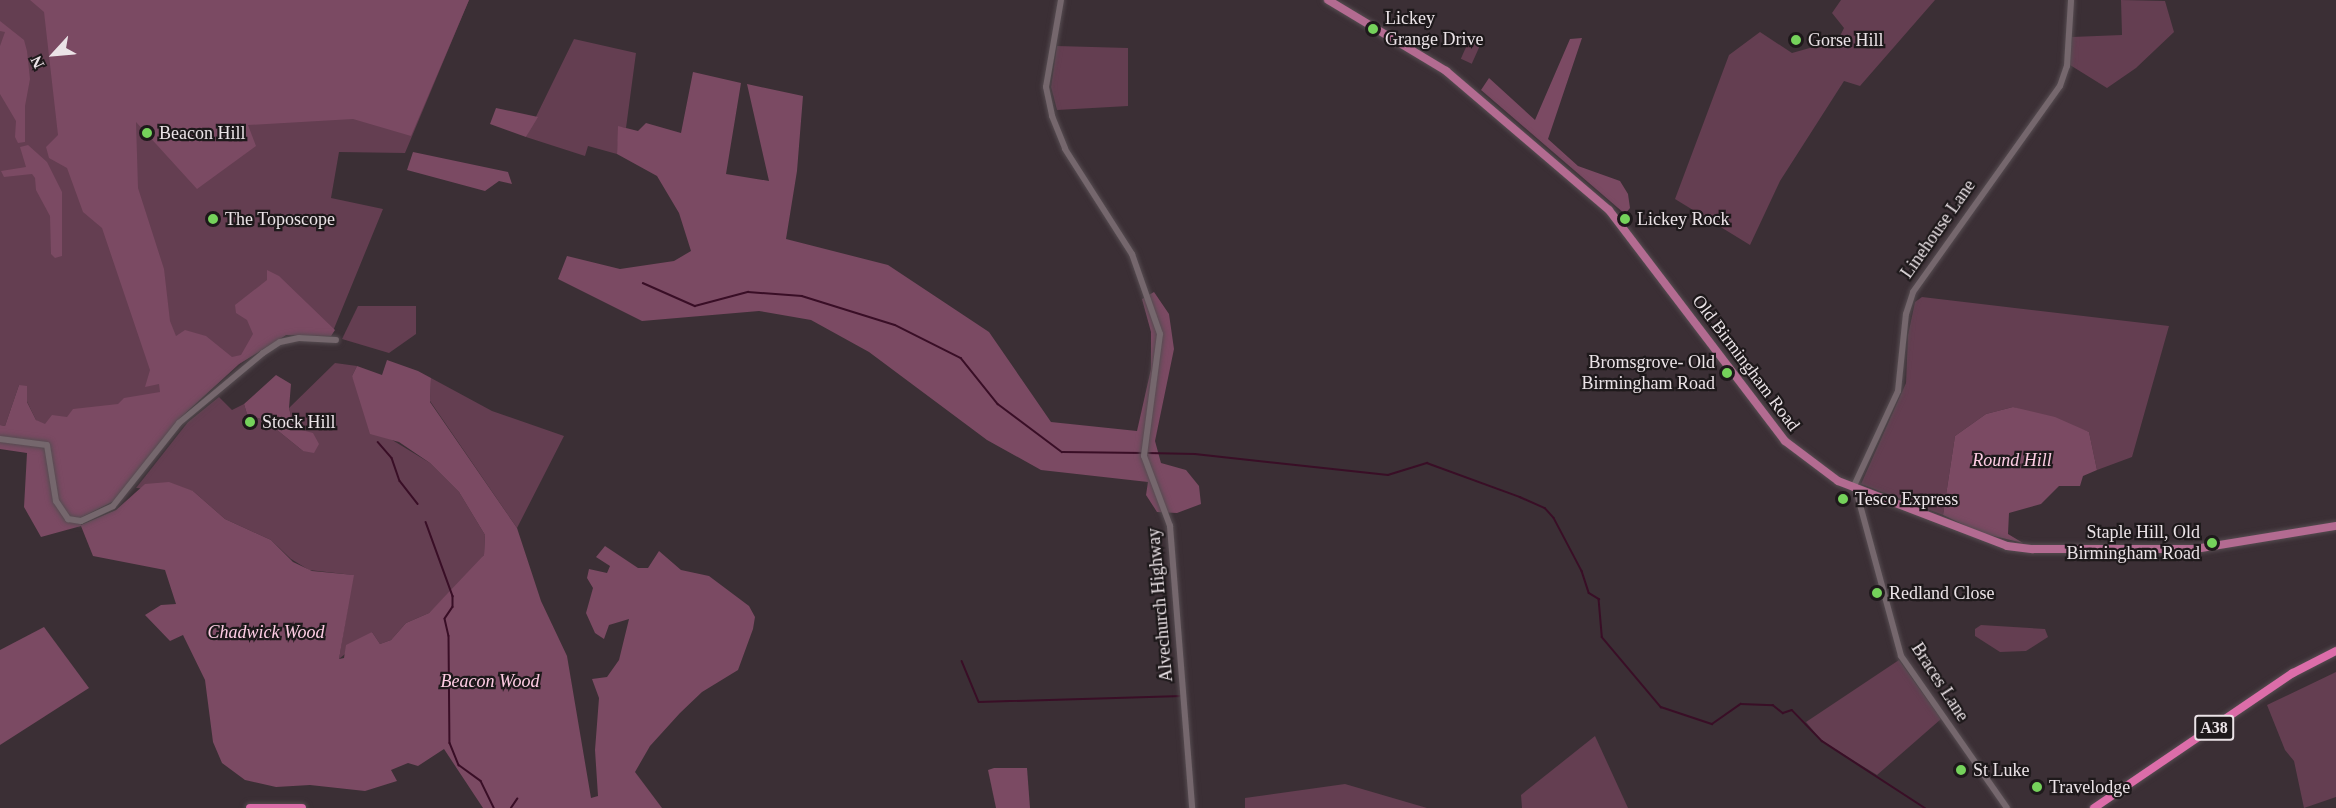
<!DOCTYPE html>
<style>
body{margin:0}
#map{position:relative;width:2336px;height:808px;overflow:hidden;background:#3b2f35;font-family:Georgia,serif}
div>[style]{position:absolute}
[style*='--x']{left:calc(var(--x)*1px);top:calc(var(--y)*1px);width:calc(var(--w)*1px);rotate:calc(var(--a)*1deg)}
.green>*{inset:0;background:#643e51;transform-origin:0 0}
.forest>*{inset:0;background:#7b4a63}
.stream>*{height:1.5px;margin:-0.75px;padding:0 0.75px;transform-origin:0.75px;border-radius:0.75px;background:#390e26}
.roads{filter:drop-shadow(0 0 2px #564c51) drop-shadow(0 0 2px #564c51)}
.minor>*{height:6px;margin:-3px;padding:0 3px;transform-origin:3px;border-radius:3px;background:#75676d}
.major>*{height:8px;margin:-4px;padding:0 4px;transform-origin:4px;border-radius:4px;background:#b36b91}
.highway>*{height:8px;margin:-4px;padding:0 4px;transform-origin:4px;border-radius:4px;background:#dc6da9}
.dots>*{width:16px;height:16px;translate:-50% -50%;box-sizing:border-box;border:3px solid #1e191b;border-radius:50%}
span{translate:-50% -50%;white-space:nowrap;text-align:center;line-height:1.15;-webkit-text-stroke:4.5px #1e191b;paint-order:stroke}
.shield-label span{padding:2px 4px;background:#1e191b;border:2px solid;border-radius:4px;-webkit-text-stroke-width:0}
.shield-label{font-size:16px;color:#ebe3e7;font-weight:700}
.poi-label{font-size:18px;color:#ebe3e7}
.left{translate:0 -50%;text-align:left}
.right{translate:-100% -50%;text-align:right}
.street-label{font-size:18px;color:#ebe3e7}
.park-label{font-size:18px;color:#fdcce3;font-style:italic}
.north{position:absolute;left:24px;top:24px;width:60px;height:60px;-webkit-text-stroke:4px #1e191b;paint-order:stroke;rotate:244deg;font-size:16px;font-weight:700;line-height:24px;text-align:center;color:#ebe3e7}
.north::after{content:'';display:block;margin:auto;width:21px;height:27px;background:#ebe3e7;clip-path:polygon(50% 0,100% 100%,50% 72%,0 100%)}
</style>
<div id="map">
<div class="green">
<div style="clip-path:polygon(0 0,469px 0,405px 153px,339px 152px,331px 198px,383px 209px,331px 336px,286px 335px,239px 364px,181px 417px,114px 501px,36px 420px,19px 385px,5px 426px,0 425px)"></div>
<div style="clip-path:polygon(1841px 0,1935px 0,1860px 86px,1844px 81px,1780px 181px,1750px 245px,1675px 199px,1729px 55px,1760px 32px,1792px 53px,1838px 40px,1844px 28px,1832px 13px)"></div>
<div style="clip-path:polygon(2121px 0,2165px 1px,2174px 32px,2136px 68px,2107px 88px,2070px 65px,2072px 37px,2122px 35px)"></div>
<div style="left:1471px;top:36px;width:12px;height:25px;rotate:24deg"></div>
<div style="clip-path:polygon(574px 39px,636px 53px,626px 128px,619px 127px,617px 154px,588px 146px,585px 156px,526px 137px)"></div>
<div style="clip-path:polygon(1057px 46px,1128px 48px,1128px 106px,1057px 110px,1051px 87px)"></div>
<div style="clip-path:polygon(1922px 297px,2169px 326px,2132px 457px,2097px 470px,2089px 432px,2013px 407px,1986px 414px,1955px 436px,1943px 515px,1861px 484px,1906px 383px,1908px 335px,1915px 302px)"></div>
<div style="clip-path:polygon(358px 306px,416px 306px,416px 334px,389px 353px,342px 339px)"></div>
<div style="clip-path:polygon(335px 363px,357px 366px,352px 376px,384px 435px,430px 463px,459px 492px,485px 535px,484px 555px,476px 566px,429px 613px,406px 623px,391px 640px,380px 644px,372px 632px,339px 659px,353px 575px,309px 570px,291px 559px,271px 540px,225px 519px,193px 491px,136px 488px,188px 422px,219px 397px,232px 410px,244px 404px,247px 414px,266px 421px,303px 451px,316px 442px,294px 428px,289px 408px)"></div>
<div style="clip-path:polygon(431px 378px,492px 411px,564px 436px,517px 528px,430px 401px)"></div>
<div style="clip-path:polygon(1981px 625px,2045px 629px,2048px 637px,2026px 651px,2000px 652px,1975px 636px,1975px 629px)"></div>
<div style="clip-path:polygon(1899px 660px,1941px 719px,1877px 775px,1822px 741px,1806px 722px)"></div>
<div style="clip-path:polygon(2336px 672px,2336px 797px,2304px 808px,2294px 761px,2285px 750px,2267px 705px)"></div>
<div style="clip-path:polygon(1595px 736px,1628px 808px,1522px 808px,1521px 795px)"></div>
<div style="clip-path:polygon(1345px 784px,1427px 808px,1245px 808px,1245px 798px)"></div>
</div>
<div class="forest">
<div style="clip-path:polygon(30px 0,469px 0,411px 136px,353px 119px,248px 125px,256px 146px,197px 189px,136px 122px,138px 188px,164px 269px,170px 321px,176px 336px,185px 330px,206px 336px,232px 357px,241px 355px,253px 334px,247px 320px,236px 313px,235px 305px,267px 280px,267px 270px,279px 276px,335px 330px,331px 336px,286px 335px,239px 364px,181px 417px,114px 501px,82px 517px,81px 525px,116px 510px,145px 484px,169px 482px,193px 491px,225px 519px,271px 540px,293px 562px,312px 571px,354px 575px,339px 659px,344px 658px,346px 645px,372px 632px,380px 644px,391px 640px,406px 623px,429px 613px,484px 555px,485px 535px,459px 492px,430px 463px,399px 442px,370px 434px,352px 376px,357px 366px,382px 375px,387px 360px,418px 371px,431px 378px,430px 402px,517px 528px,541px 601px,567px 656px,591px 798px,598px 796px,595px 750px,599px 698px,592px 679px,607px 677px,619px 660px,629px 619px,609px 625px,604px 639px,595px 633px,586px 613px,593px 588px,587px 578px,589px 569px,607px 573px,610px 566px,596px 557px,605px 546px,638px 568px,648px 568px,659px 551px,681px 570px,709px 576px,749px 606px,755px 617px,753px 629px,738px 670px,702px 692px,680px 713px,650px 746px,635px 772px,662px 808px,483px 808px,444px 749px,418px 766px,408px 763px,391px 770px,397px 781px,365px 791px,310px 785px,276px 787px,245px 780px,222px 763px,213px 742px,205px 680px,183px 635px,170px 641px,145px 615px,161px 605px,176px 604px,165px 570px,93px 556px,81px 526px,41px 537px,24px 507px,27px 453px,0 449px,0 425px,5px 426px,19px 385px,27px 386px,27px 402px,36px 420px,45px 424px,52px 415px,67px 417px,73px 409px,118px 404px,124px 398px,160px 392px,159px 384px,145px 387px,150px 370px,102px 228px,83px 212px,67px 168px,49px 158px,46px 147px,58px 135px,44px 12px)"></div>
<div style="clip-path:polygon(0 21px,24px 40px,27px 51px,30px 79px,25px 106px,25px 142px,18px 143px,15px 137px,16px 121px,0 94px,0 46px,5px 32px,0 31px)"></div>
<div style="clip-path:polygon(1582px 38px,1548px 139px,1578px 166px,1620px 181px,1628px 194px,1630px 208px,1625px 214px,1481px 90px,1489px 78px,1535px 120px,1570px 39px)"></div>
<div style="clip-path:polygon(693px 72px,741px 83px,726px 174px,769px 181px,747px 84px,803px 96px,797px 171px,786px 239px,888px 265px,989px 332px,1051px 422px,1137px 431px,1151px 369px,1151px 332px,1142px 299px,1154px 292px,1169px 314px,1174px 349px,1155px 441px,1161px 463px,1186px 470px,1199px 486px,1201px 504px,1177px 513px,1157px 512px,1146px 495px,1148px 482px,1041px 470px,987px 440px,869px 352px,811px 320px,759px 311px,642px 321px,558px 279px,567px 256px,620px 269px,674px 261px,691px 251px,679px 213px,657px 176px,617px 154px,618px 126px,638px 131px,646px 123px,681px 133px)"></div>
<div style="clip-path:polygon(496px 108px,538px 117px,526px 137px,490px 124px)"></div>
<div style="clip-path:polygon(28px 145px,47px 162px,62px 192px,62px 256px,55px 258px,51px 254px,50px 216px,36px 190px,35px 178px,32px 174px,4px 177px,1px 171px,26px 167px,20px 147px)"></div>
<div style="clip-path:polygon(413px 152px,508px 172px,512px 184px,499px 181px,485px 191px,407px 170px)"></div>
<div style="clip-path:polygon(276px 375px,291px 384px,289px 408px,294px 428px,313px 433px,319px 444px,314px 453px,303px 451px,266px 421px,247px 414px,244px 404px)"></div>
<div style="clip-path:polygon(2013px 407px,2055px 417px,2089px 432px,2097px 470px,2083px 476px,2080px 486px,2059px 486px,2041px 504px,2009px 513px,2008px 534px,2023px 543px,1981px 533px,1943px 515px,1955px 436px,1986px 414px)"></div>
<div style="clip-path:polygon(44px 627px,89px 688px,0 745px,0 650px)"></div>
<div style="clip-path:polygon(994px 768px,1027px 768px,1030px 808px,996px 808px,988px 770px)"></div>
</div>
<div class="stream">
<div style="--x:643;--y:283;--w:57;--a:23.9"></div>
<div style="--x:695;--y:306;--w:55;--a:-14.8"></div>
<div style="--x:748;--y:292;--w:54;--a:4.2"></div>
<div style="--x:802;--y:296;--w:97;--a:17.3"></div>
<div style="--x:895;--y:325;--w:74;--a:26.6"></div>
<div style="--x:961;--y:358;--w:59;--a:51.2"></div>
<div style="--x:998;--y:404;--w:80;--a:36.9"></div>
<div style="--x:1062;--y:452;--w:81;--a:0.7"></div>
<div style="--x:378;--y:442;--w:21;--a:49"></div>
<div style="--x:392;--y:458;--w:24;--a:71"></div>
<div style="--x:400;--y:481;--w:29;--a:52"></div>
<div style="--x:1148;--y:453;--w:47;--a:1.2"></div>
<div style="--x:1195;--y:454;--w:194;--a:6.2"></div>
<div style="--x:1388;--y:475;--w:41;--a:-17.1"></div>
<div style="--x:1427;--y:463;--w:99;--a:20.1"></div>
<div style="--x:1520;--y:497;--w:27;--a:24"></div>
<div style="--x:1545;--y:508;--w:13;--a:48"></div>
<div style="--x:1554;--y:518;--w:60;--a:62.2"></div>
<div style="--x:1582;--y:571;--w:23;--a:72"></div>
<div style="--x:1589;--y:593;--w:12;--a:31"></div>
<div style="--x:1599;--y:599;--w:38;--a:85"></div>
<div style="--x:1602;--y:637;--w:92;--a:49.9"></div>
<div style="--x:1661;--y:707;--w:54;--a:18.4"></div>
<div style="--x:1712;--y:724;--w:35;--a:-35"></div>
<div style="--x:1741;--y:704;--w:32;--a:2"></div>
<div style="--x:1773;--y:705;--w:13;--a:39"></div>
<div style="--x:1783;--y:713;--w:9;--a:-18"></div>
<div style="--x:1792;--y:710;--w:43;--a:45.9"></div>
<div style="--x:1822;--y:741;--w:123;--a:33"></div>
<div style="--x:426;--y:522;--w:79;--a:70"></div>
<div style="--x:453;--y:596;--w:11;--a:90"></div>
<div style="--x:453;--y:607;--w:14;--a:124"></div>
<div style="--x:445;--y:619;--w:17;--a:77"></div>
<div style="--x:449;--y:636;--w:107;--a:89.5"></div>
<div style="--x:450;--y:743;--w:24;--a:68"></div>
<div style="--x:459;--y:765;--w:27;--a:36"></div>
<div style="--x:481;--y:781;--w:30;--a:64"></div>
<div style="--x:962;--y:661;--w:44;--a:67.5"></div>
<div style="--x:979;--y:702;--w:203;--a:-1.7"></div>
<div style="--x:511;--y:808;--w:11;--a:-56"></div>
</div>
<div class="roads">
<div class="minor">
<div style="--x:1061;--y:0;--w:88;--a:99.8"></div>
<div style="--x:1046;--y:87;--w:30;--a:78"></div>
<div style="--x:1052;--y:116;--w:35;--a:68"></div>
<div style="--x:1065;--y:149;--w:125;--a:57.5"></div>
<div style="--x:1132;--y:254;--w:85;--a:70.7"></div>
<div style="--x:1160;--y:334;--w:123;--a:97.5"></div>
<div style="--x:1144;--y:456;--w:75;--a:69.6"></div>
<div style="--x:1170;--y:526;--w:283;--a:85.5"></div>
<div style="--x:0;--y:439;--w:47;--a:7.3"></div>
<div style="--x:47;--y:445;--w:57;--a:80.9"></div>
<div style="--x:56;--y:501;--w:22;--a:56"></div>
<div style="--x:68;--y:519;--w:13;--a:9"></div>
<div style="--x:81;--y:521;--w:35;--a:-25"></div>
<div style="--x:113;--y:506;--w:106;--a:-51.5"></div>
<div style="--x:179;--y:423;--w:109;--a:-39.8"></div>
<div style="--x:263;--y:353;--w:20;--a:-33"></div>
<div style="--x:280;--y:342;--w:19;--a:-12"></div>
<div style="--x:299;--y:338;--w:37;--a:3"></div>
<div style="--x:1853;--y:488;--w:107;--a:-65.1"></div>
<div style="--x:1898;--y:391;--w:77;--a:-84.1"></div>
<div style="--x:1906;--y:314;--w:23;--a:-72"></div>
<div style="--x:1913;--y:292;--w:253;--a:-54.5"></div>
<div style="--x:2060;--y:86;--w:21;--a:-71"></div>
<div style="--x:2067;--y:66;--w:66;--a:-86.5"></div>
<div style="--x:1856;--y:490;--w:172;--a:74.8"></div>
<div style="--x:1901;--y:656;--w:185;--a:55.1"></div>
</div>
<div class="major">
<div style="--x:1328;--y:0;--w:138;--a:31"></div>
<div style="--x:1446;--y:71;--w:214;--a:40.5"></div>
<div style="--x:1609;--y:210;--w:290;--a:52.7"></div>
<div style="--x:1785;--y:441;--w:66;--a:37"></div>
<div style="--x:1838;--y:481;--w:181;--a:21"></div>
<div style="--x:2007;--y:546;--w:26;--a:7"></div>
<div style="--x:2033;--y:549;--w:162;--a:0"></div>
<div style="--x:2195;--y:549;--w:143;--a:-9.3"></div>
</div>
<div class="highway">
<div style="--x:250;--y:808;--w:52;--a:0"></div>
<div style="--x:2094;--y:808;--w:240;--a:-34.2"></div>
<div style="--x:2293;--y:673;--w:48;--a:-27.1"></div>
</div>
</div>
<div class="dots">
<div style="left:1373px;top:29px;background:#75d25b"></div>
<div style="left:1796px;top:40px;background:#75d25b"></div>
<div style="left:147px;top:133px;background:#75d25b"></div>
<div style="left:213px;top:219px;background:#75d25b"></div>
<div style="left:1625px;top:219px;background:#75d25b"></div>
<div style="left:1727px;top:373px;background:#75d25b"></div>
<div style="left:250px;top:422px;background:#75d25b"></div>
<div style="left:1843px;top:499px;background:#75d25b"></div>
<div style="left:2212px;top:543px;background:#75d25b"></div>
<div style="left:1877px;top:593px;background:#75d25b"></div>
<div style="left:1961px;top:770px;background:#75d25b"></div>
<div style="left:2037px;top:787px;background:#75d25b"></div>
</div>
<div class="shield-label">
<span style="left:2214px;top:728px">A38</span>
</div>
<div class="poi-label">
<span class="left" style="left:1385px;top:29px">Lickey<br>Grange Drive</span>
<span class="left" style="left:1808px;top:40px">Gorse Hill</span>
<span class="left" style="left:159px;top:133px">Beacon Hill</span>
<span class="left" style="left:225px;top:219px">The Toposcope</span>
<span class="left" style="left:1637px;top:219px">Lickey Rock</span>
<span class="right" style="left:1715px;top:373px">Bromsgrove- Old<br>Birmingham Road</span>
<span class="left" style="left:262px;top:422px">Stock Hill</span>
<span class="left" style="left:1855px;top:499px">Tesco Express</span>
<span class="right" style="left:2200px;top:543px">Staple Hill, Old<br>Birmingham Road</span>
<span class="left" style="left:1889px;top:593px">Redland Close</span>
<span class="left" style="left:1973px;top:770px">St Luke</span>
<span class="left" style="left:2049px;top:787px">Travelodge</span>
</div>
<div class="street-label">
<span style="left:1938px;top:229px;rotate:-55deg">Linehouse Lane</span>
<span style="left:1746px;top:363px;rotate:53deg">Old Birmingham Road</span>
<span style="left:1160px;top:605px;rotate:-95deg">Alvechurch Highway</span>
<span style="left:1940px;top:682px;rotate:57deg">Braces Lane</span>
</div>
<div class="park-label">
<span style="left:2012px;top:460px">Round Hill</span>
<span style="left:266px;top:632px">Chadwick Wood</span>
<span style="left:490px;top:681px">Beacon Wood</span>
</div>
<div class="north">N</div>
</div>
